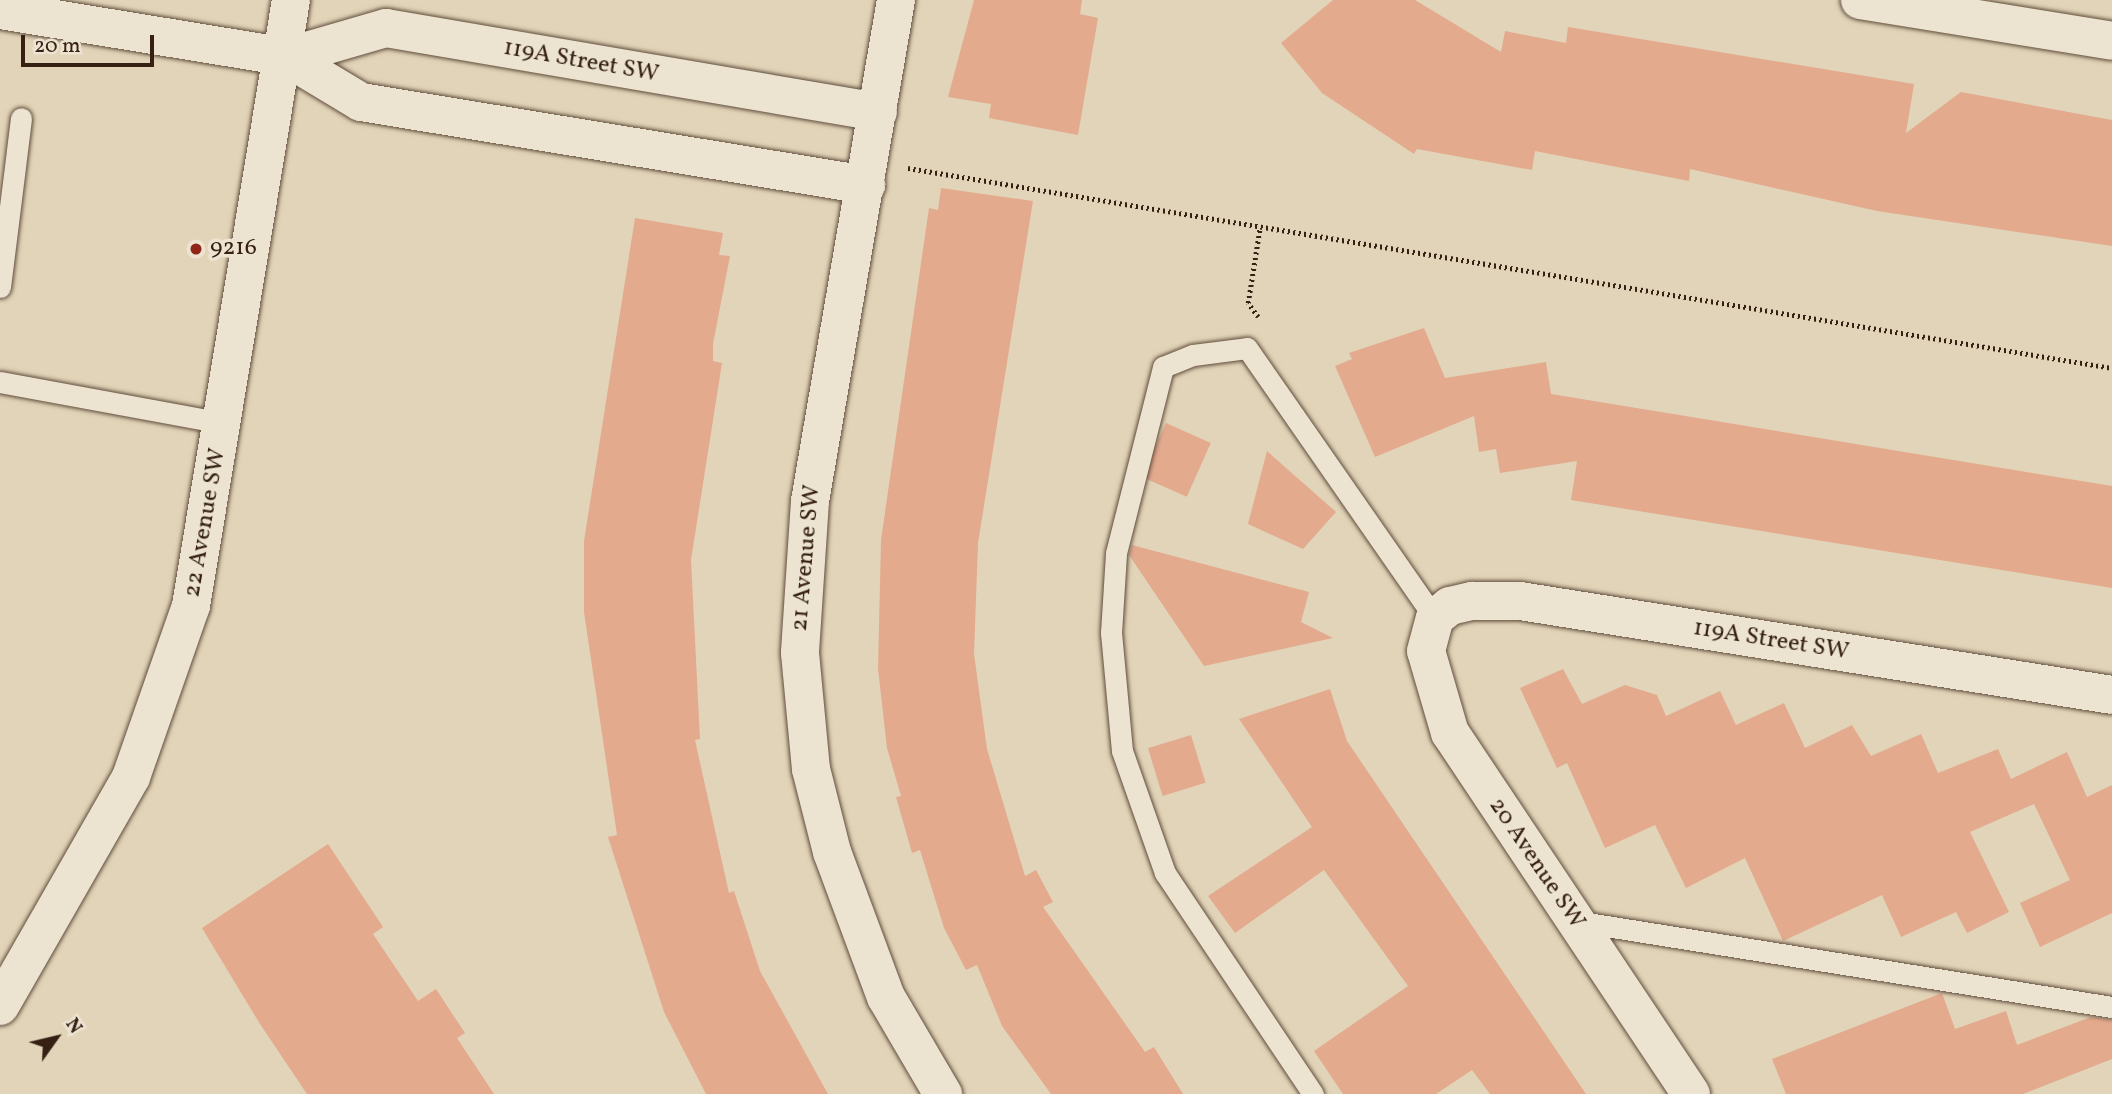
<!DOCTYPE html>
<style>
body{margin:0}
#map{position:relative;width:2112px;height:1094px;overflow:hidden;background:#e2d4b8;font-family:Vollkorn,serif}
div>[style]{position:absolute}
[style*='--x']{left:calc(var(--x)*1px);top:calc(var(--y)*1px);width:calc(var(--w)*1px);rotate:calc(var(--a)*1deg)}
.building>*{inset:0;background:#e3aa8e;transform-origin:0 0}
.path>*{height:4.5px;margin-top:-2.25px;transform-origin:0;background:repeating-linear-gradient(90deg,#352013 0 2px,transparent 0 5.5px)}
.roads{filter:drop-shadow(0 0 2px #604d3c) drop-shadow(0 0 2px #604d3c)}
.service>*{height:21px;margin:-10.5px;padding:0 10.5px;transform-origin:10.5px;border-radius:10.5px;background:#ece3d1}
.minor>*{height:38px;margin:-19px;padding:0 19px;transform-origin:19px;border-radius:19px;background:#ece3d1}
.tertiary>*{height:38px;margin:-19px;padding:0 19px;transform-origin:19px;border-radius:19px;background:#ece3d1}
.dots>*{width:19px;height:19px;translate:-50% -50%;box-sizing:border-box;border:4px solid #ece3d1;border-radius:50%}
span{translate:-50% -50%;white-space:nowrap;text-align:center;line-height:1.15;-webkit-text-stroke:7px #ece3d1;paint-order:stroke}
.street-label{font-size:24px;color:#352013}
.poi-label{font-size:24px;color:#352013}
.left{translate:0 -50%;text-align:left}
.north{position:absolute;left:21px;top:1003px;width:70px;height:70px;-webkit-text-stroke:5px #ece3d1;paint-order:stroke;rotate:56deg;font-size:19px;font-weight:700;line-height:28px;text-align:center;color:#352013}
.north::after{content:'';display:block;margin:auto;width:24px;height:32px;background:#352013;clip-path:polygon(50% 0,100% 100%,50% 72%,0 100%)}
.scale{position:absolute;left:21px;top:35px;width:133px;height:32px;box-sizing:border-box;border:4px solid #352013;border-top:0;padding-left:9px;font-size:21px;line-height:24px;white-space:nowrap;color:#352013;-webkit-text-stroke:5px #ece3d1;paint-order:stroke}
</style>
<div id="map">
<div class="building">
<div style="clip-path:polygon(974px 0,1082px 0,1080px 14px,1098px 18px,1078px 135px,989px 118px,991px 104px,948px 97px)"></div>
<div style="clip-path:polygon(1333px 0,1415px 0,1501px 52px,1505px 31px,1566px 43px,1568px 27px,1914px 84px,1906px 133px,1961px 92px,2112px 120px,2112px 246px,1877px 211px,1690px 169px,1689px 181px,1535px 151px,1532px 170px,1417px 149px,1414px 154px,1322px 93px,1281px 43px)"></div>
<div style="clip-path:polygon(941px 188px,1033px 201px,978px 543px,974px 654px,987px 749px,1025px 876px,1036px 870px,1053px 902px,1043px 907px,1145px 1052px,1154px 1047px,1183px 1094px,1051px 1094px,1002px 1026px,977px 965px,966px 970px,944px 928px,920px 850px,912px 853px,896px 797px,901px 796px,887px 748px,878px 669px,881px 540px,929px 208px,938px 210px)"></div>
<div style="clip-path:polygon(635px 218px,723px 233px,719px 255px,730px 256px,713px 344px,713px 361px,722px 363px,691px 560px,700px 739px,695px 740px,729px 893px,734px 891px,760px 971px,828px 1094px,706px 1094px,664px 1012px,608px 837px,617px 835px,584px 612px,584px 541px)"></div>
<div style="clip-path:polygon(1424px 328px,1445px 378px,1546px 362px,1551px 394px,2112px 486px,2112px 588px,1571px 500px,1577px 461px,1500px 473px,1496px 449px,1479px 452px,1474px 416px,1375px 457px,1335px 366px,1352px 359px,1349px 353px)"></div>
<div style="left:1166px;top:423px;width:49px;height:59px;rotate:24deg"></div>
<div style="clip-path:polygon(1267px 451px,1336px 512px,1303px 549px,1248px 524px)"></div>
<div style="clip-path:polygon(1132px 545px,1309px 592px,1301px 622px,1333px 638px,1204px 666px,1129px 555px)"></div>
<div style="clip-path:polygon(1563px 669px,1582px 704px,1625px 685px,1657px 695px,1666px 716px,1720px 691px,1736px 725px,1784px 703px,1805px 748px,1852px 725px,1871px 756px,1921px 734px,1938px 773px,1998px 749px,2011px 779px,2067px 752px,2087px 797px,2112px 785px,2112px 913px,2040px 947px,2020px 903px,2070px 880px,2034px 804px,1970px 832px,2009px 912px,1967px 933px,1956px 912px,1901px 937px,1882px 895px,1783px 941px,1745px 858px,1686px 888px,1655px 825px,1605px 848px,1567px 763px,1557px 768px,1520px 688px)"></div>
<div style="clip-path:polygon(1330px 689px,1347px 741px,1586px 1094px,1490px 1094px,1472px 1070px,1436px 1094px,1343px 1094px,1314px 1051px,1408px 986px,1324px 870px,1235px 933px,1208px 896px,1312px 827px,1239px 719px)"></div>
<div style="left:1191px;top:735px;width:50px;height:45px;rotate:73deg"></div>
<div style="clip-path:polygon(328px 844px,383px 927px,373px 934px,418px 1001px,436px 989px,465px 1033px,457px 1038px,494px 1094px,307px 1094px,260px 1024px,202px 928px)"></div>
<div style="clip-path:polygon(1942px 993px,1955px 1029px,2006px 1011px,2017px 1045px,2091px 1017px,2112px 1020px,2112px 1059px,2023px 1094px,1786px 1094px,1772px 1059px)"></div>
</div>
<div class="path">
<div style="--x:908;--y:168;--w:1220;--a:9.43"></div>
<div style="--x:1258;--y:317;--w:17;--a:-126"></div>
<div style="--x:1248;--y:303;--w:77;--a:-81"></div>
</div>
<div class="roads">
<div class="service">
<div style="--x:0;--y:287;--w:170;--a:-82.9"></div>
<div style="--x:0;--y:382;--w:228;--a:10.4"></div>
<div style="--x:1575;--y:921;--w:544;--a:9.1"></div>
<div style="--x:1313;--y:1094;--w:266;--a:-123.8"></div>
<div style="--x:1165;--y:873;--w:129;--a:-109.4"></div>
<div style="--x:1122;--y:751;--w:119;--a:-95.3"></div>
<div style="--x:1111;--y:633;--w:80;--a:-86.4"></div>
<div style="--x:1116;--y:553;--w:192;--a:-75.8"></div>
<div style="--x:1163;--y:367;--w:32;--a:-22"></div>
<div style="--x:1193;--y:355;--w:54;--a:-7.4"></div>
<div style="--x:1247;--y:348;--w:329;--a:55.2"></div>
</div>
<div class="minor">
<div style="--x:896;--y:0;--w:508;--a:99.74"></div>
<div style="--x:810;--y:501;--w:152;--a:93.8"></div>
<div style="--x:800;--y:653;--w:117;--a:84.6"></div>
<div style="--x:811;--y:769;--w:86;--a:75.8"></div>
<div style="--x:832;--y:852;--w:155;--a:69.6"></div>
<div style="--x:886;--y:997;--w:113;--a:59.6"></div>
<div style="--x:1860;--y:0;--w:255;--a:9.2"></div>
<div style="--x:0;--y:10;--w:290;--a:9.3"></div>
<div style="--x:286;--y:57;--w:87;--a:31"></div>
<div style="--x:361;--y:102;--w:512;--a:9.33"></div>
<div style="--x:286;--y:57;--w:104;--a:-16.2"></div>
<div style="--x:386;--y:28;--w:499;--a:9.7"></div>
<div style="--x:1691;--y:1094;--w:434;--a:-123.7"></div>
<div style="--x:1450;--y:733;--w:85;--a:-106.3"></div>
<div style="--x:1426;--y:651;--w:34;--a:-75"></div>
<div style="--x:1435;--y:618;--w:19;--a:-39"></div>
<div style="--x:1450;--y:606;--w:23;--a:-13"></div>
<div style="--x:1472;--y:601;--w:48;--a:0"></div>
<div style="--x:1520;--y:601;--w:599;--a:9.02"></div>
</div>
<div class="tertiary">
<div style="--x:0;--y:1006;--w:264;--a:-60.2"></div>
<div style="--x:131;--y:777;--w:181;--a:-70.7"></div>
<div style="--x:191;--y:606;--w:614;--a:-80.63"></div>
</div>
</div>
<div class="dots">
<div style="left:196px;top:249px;background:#8f2418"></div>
</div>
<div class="street-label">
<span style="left:581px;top:62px;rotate:10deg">119A Street SW</span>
<span style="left:206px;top:523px;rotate:-80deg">22 Avenue SW</span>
<span style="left:807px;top:558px;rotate:-85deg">21 Avenue SW</span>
<span style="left:1771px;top:641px;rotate:9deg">119A Street SW</span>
<span style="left:1536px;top:864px;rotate:56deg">20 Avenue SW</span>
</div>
<div class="poi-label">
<span class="left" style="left:210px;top:249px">9216</span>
</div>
<div class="north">N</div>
<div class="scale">20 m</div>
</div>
